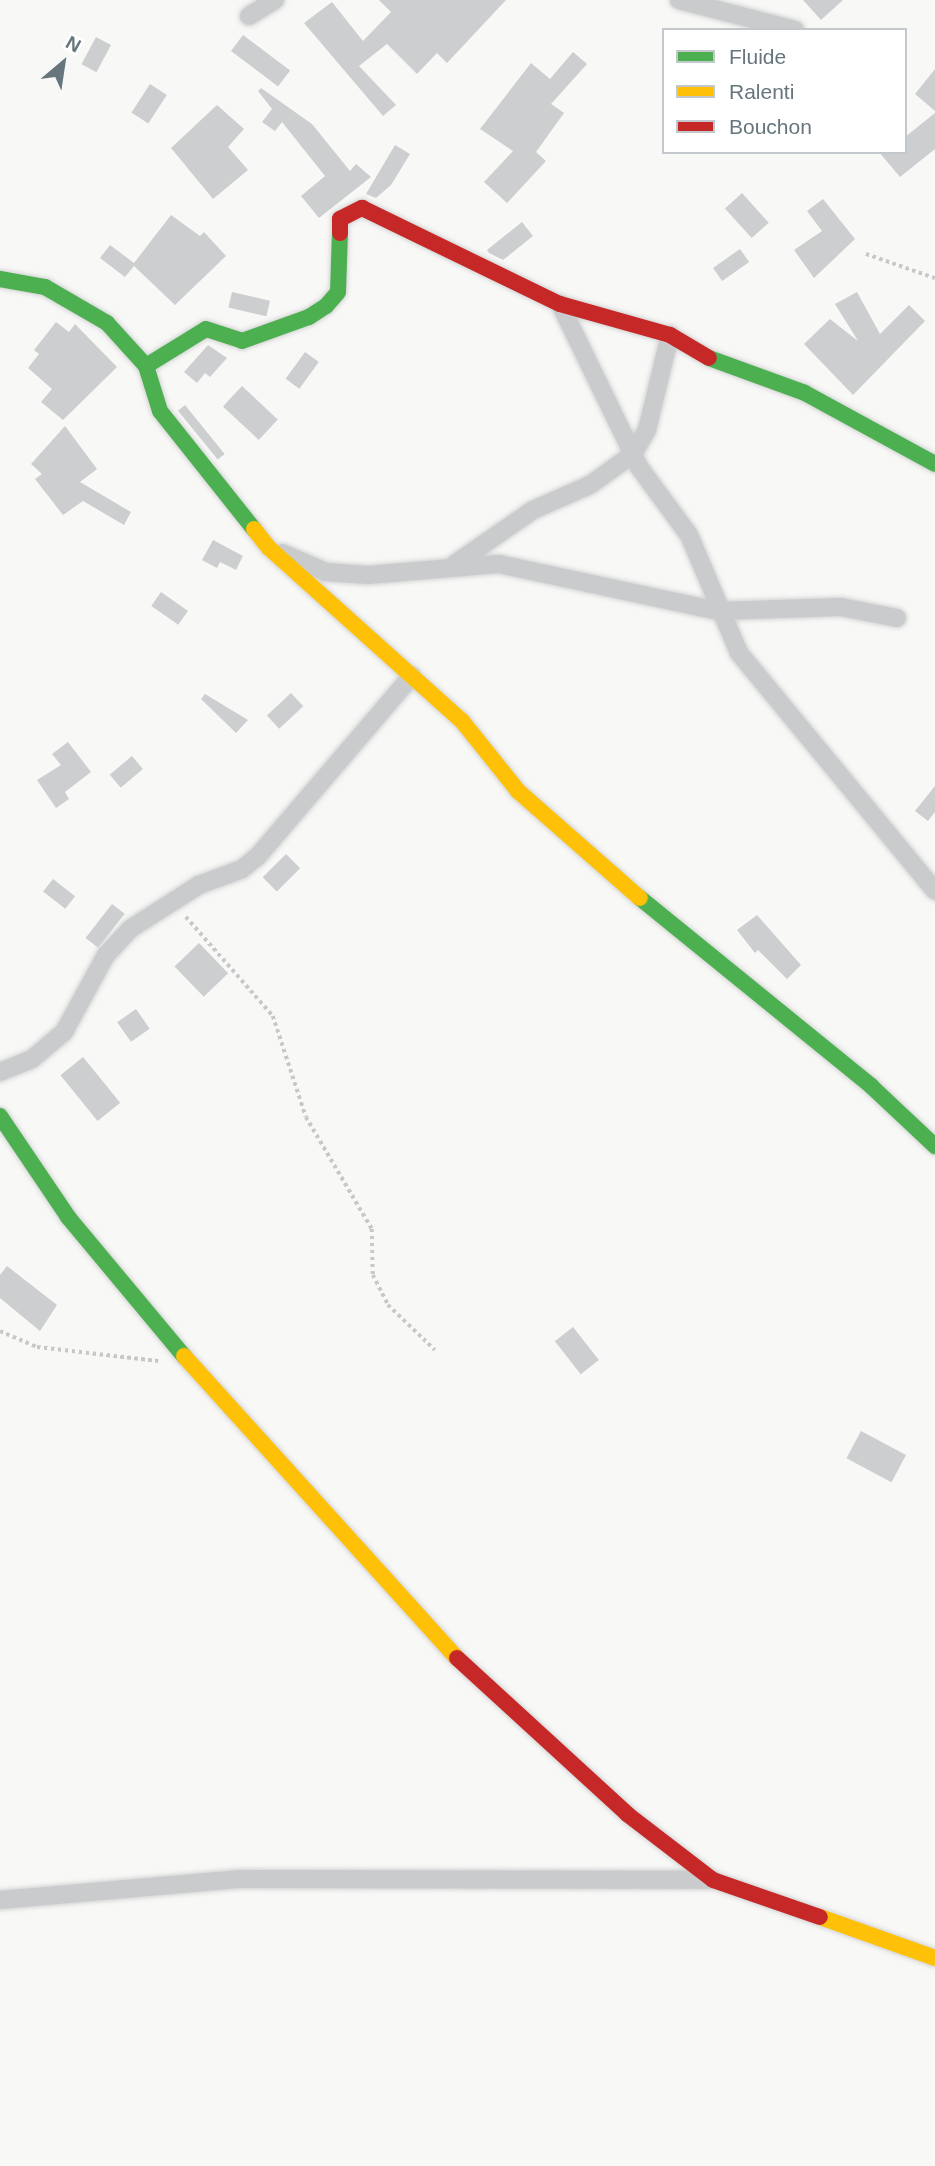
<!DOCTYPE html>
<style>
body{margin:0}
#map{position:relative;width:935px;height:2166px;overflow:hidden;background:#f8f8f7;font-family:Helvetica,sans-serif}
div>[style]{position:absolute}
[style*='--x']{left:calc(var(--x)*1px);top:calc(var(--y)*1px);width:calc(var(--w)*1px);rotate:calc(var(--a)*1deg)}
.building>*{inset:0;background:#cdcecf;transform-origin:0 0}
.path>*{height:3.5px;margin-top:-1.75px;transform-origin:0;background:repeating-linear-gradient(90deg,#c8c8c9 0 3.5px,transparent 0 7px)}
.roads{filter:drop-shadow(0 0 2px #d3d4d4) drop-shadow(0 0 2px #d3d4d4)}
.street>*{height:18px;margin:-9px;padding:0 9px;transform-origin:9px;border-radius:9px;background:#c9cbcc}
.fast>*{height:16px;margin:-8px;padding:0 8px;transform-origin:8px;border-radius:8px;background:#4caf50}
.slow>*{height:16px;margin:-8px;padding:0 8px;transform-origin:8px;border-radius:8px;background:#ffc107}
.jam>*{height:16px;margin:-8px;padding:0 8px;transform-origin:8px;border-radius:8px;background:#c62828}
span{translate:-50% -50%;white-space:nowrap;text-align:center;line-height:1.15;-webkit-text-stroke:7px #fff;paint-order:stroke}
.legend{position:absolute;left:662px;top:28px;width:245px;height:126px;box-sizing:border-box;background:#fff;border:2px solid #c2c8cb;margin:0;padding:9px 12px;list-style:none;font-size:21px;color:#67757d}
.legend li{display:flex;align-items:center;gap:14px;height:35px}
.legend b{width:35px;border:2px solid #c2c8cb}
.north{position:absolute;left:28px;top:28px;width:70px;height:70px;-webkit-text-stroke:5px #fff;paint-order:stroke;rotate:29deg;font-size:19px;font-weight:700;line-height:28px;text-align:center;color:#67757d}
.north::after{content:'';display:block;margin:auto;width:24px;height:32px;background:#67757d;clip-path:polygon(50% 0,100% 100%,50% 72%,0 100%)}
</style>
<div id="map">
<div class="building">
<div style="clip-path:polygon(379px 0,506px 0,447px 63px,437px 53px,417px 74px,387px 44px,359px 66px,396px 105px,383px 116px,304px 23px,332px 2px,363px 41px,391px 12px)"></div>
<div style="clip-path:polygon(803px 0,843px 0,821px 20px)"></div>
<div style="left:243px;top:35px;width:59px;height:20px;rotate:37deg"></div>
<div style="left:96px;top:37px;width:17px;height:31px;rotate:28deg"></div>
<div style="clip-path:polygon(573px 52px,587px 64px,551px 104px,564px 113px,536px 152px,546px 161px,507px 203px,484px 182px,513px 151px,480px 129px,531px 63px,550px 79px)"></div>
<div style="clip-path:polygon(935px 69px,935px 111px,915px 94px)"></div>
<div style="left:150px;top:84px;width:20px;height:34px;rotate:33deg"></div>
<div style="clip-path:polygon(261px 88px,312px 124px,350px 171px,356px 164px,371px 177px,319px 218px,301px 196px,325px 176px,282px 122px,275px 131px,262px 122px,272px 109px,258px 91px)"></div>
<div style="clip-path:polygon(217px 105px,244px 129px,228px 147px,248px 170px,213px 199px,171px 148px)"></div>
<div style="clip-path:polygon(935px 113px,935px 149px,900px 177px,879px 152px,905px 152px,905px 137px)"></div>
<div style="clip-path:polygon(395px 145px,410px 154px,391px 185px,376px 198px,366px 194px)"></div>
<div style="left:742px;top:193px;width:40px;height:23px;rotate:48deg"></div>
<div style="clip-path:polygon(823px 199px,855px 239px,814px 278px,794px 250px,822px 231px,807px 211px)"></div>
<div style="clip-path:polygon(171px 215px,200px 236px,204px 232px,226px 256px,175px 305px,134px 266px,125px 277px,100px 258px,110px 245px,134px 263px)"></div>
<div style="clip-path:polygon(522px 222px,533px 236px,503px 260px,489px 253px,487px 250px)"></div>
<div style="left:740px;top:249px;width:16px;height:33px;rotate:55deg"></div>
<div style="left:232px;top:292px;width:39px;height:16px;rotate:13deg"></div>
<div style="clip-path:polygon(857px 292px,880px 334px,909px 305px,925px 321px,853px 395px,804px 344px,830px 319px,858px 341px,835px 304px)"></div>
<div style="clip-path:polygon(56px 322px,69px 332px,75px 324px,117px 367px,63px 420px,41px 402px,52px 389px,28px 368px,39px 354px,34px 350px)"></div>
<div style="clip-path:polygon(208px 345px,227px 358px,210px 377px,205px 373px,197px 383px,184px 372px)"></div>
<div style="left:305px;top:352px;width:17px;height:33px;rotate:36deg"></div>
<div style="left:242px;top:386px;width:49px;height:28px;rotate:43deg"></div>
<div style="left:185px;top:405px;width:63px;height:9px;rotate:51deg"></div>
<div style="clip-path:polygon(65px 426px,97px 469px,80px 482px,131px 512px,124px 525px,83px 501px,63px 515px,35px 479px,42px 474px,31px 464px)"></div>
<div style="clip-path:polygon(213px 540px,243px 556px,236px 570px,220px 562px,217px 568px,202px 560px)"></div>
<div style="left:161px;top:592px;width:33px;height:17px;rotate:35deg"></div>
<div style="left:291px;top:693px;width:18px;height:33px;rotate:47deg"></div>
<div style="clip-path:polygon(205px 694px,248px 720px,236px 733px,201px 699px)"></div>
<div style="clip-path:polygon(68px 742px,91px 772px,65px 792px,69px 799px,56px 808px,37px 780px,61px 765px,52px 754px)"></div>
<div style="left:132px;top:756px;width:17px;height:29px;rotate:50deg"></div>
<div style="clip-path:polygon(935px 786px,935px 812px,928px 821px,915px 811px)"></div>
<div style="left:286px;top:854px;width:20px;height:33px;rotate:45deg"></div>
<div style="left:53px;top:879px;width:28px;height:16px;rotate:38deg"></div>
<div style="left:112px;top:904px;width:16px;height:43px;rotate:38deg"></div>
<div style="clip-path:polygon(757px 915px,801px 965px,787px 979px,758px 950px,755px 953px,737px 930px)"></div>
<div style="left:199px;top:943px;width:42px;height:34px;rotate:46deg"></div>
<div style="left:136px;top:1009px;width:24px;height:23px;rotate:55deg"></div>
<div style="left:83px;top:1057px;width:59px;height:29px;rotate:51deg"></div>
<div style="clip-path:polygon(7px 1266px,57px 1305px,40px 1331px,0 1298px,0 1275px)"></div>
<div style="left:573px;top:1327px;width:42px;height:23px;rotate:52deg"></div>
<div style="left:861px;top:1431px;width:51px;height:31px;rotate:28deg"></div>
</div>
<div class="path">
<div style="--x:866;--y:254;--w:73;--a:19.2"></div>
<div style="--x:186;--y:917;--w:132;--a:48.7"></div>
<div style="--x:273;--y:1016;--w:106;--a:71.9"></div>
<div style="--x:306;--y:1117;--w:130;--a:59.5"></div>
<div style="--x:372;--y:1229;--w:46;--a:88.8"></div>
<div style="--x:373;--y:1275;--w:34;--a:63"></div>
<div style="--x:388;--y:1305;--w:65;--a:43.8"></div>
<div style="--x:0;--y:1331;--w:40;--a:23.4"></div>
<div style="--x:37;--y:1347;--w:122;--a:6.6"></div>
</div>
<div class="roads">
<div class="street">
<div style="--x:679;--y:0;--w:120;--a:14.5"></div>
<div style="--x:249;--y:16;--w:31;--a:-32"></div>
<div style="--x:560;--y:304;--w:181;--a:64.1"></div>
<div style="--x:639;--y:467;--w:84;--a:53.7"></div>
<div style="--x:689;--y:535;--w:128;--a:67"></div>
<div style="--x:739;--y:653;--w:308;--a:50.5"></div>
<div style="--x:282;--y:553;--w:48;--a:23.4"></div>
<div style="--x:326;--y:572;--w:42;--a:4.1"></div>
<div style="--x:368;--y:575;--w:131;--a:-4.8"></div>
<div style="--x:499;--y:564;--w:224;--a:12.1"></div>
<div style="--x:718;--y:611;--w:123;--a:-1.9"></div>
<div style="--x:841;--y:607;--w:57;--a:11.1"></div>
<div style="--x:455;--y:564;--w:95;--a:-34.7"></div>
<div style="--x:533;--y:510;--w:62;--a:-23.7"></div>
<div style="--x:590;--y:485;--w:53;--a:-35.8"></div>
<div style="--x:633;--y:454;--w:28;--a:-60"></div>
<div style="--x:647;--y:430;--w:98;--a:-76.4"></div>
<div style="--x:0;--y:1072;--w:35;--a:-22"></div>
<div style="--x:32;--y:1059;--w:42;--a:-40.2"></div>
<div style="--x:64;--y:1032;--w:88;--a:-61.4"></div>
<div style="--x:106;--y:955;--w:35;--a:-47"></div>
<div style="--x:130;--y:929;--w:82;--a:-32.5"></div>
<div style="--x:199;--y:885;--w:46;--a:-20.4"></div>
<div style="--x:242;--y:869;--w:21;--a:-39"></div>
<div style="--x:258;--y:856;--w:237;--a:-49.5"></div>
<div style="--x:0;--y:1900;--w:242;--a:-5"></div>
<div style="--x:241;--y:1879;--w:472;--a:0.1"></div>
</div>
<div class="fast">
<div style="--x:0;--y:279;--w:46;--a:10.1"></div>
<div style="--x:45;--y:287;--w:72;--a:30.1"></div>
<div style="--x:107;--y:323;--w:58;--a:47.8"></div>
<div style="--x:146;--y:366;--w:47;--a:72.7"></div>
<div style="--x:160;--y:411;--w:151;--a:51.5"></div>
<div style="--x:709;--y:358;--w:102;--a:20"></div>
<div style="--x:805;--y:393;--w:148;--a:28.6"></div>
<div style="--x:146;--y:366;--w:70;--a:-31.7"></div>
<div style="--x:206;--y:329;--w:38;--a:18"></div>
<div style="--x:242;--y:341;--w:71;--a:-19.7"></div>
<div style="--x:309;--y:317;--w:20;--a:-33"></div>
<div style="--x:326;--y:306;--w:18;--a:-49"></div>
<div style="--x:338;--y:292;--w:59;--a:-88.1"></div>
<div style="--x:640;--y:898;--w:298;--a:39.1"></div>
<div style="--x:871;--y:1086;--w:88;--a:43.2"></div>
<div style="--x:0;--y:1116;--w:122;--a:56"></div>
<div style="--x:68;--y:1217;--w:181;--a:50.2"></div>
</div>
<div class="slow">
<div style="--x:254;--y:529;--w:24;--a:52"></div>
<div style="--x:269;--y:548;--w:259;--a:41.9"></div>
<div style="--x:462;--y:721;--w:90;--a:51.3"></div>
<div style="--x:518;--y:791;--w:162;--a:41.3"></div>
<div style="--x:184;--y:1356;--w:407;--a:47.9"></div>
<div style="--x:820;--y:1917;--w:122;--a:19.6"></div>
</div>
<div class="jam">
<div style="--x:340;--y:233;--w:14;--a:-90"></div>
<div style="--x:340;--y:219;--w:25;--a:-27"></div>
<div style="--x:362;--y:208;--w:220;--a:25.9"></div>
<div style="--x:560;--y:304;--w:114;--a:15.7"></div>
<div style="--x:670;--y:335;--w:45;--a:30.5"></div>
<div style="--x:457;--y:1658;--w:231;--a:42.5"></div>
<div style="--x:627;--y:1814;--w:108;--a:37.5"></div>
<div style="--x:713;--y:1880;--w:113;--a:19.1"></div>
</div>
</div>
<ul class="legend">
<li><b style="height:9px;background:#4caf50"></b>Fluide</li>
<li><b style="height:9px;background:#ffc107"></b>Ralenti</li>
<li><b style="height:9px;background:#c62828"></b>Bouchon</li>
</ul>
<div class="north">N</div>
</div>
